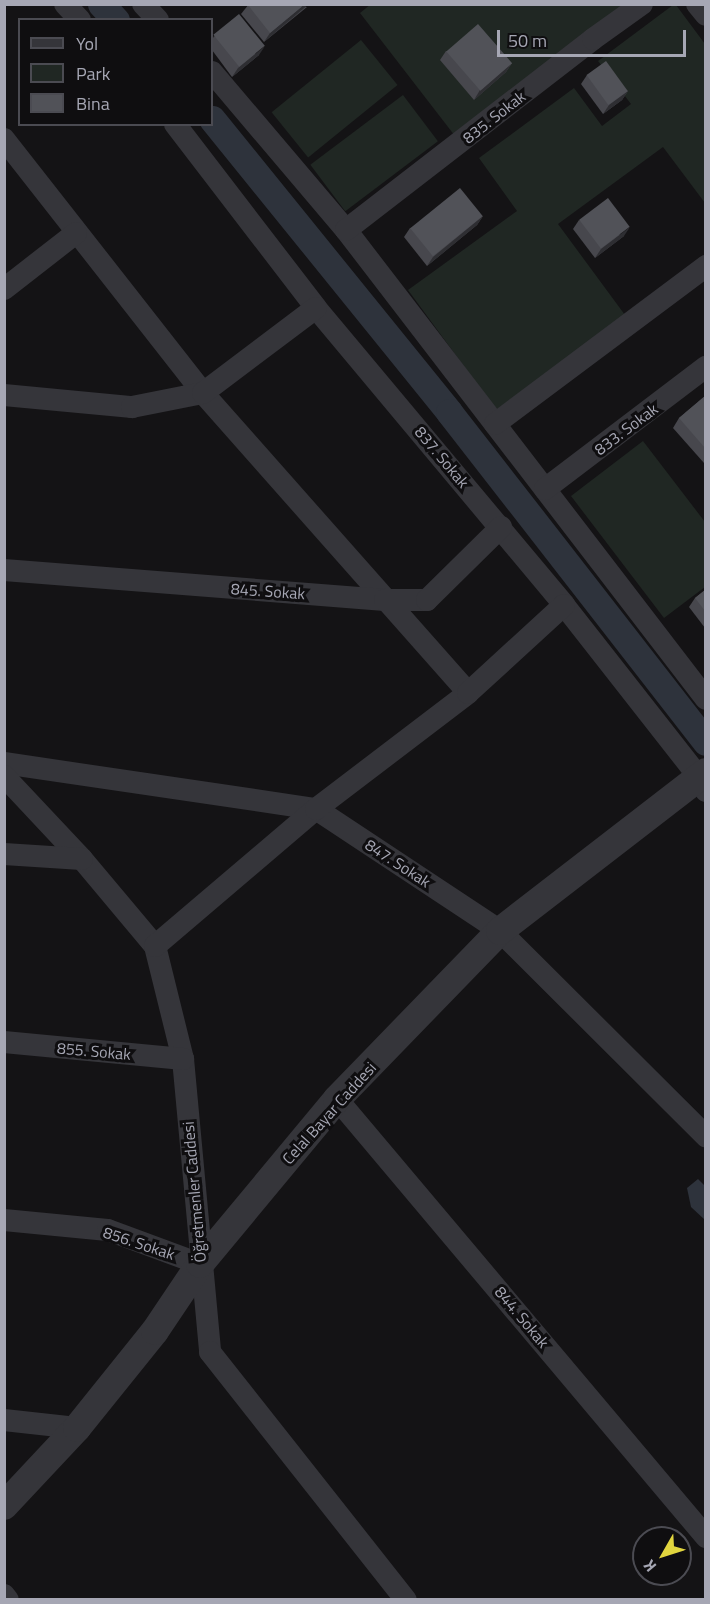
<!DOCTYPE html>
<meta charset="utf-8">
<style>
body{margin:0}
#map{position:relative;width:710px;height:1604px;overflow:hidden;background:#141315;font-family:"Titillium Web",sans-serif}
div>[style]{position:absolute}
[style*='--x']{left:calc(var(--x)*1px);top:calc(var(--y)*1px);width:calc(var(--w)*1px);rotate:calc(var(--a)*1deg)}
.green>*{inset:0;background:#202723;transform-origin:0 0}
.water>*{inset:0;background:#2e333c}
.canal>*{height:27px;margin:-13.5px;padding:0 13.5px;transform-origin:13.5px;border-radius:13.5px;background:#2e333c}
.minor>*{height:22px;margin:-11px;padding:0 11px;transform-origin:11px;border-radius:11px;background:#35353a}
.tertiary>*{height:28px;margin:-14px;padding:0 14px;transform-origin:14px;border-radius:14px;background:#35353a}
.wall>*{inset:0;background:#47474d}
.shaded-wall>*{inset:0;background:#2e2e32}
.building>*{inset:0;background:#515258;transform-origin:0 0}
span{translate:-50% -50%;white-space:nowrap;text-align:center;line-height:1.15;-webkit-text-stroke:6px #0f0e10;paint-order:stroke}
.street-label{font-size:16px;color:#a6a7b4}
.frame{position:absolute;inset:0;border:6px solid #a6a7b4;pointer-events:none}
.legend{position:absolute;left:18px;top:18px;width:195px;height:108px;box-sizing:border-box;background:#0f0e10;border:2px solid #4b4b52;margin:0;padding:8px 10px;list-style:none;font-size:18px;color:#a6a7b4}
.legend li{display:flex;align-items:center;gap:12px;height:30px}
.legend b{width:30px;border:2px solid #4b4b52}
.north{position:absolute;left:632px;top:1526px;width:60px;height:60px;box-sizing:border-box;background:#0f0e10;border:2px solid #4b4b52;border-radius:50%;rotate:231deg;font-size:16px;font-weight:700;line-height:24px;text-align:center;color:#a6a7b4}
.north::after{content:'';display:block;margin:auto;width:21px;height:27px;background:#e1d53f;clip-path:polygon(50% 0,100% 100%,50% 72%,0 100%)}
.scale{position:absolute;left:497px;top:30px;width:189px;height:27px;box-sizing:border-box;border:3px solid #a6a7b4;border-top:0;padding-left:8px;font-size:18px;line-height:21px;white-space:nowrap;color:#a6a7b4;-webkit-text-stroke:4px #0f0e10;paint-order:stroke}
</style>
<div id="map">
<div class="green">
<div style="clip-path:polygon(371px 4px,628px 5px,455px 136px,360px 13px)"></div>
<div style="clip-path:polygon(673px 5px,676px 5px,705px 44px,705px 203px,663px 147px,558px 224px,625px 315px,496px 410px,408px 290px,517px 211px,479px 158px,574px 88px,602px 126px,631px 104px,598px 61px)"></div>
<div style="left:361px;top:40px;width:58px;height:115px;rotate:51deg"></div>
<div style="left:403px;top:95px;width:58px;height:116px;rotate:53deg"></div>
<div style="clip-path:polygon(643px 441px,705px 522px,705px 587px,664px 618px,571px 496px)"></div>
</div>
<div class="water">
<div style="clip-path:polygon(698px 1179px,705px 1186px,705px 1220px,691px 1207px,687px 1188px)"></div>
</div>
<div class="canal">
<div style="--x:101;--y:4;--w:22;--a:47"></div>
<div style="--x:212;--y:119;--w:377;--a:51"></div>
<div style="--x:449;--y:412;--w:418;--a:52.1"></div>
</div>
<div class="minor">
<div style="--x:65;--y:4;--w:22;--a:47"></div>
<div style="--x:143;--y:4;--w:22;--a:47"></div>
<div style="--x:697;--y:4;--w:14;--a:51"></div>
<div style="--x:212;--y:72;--w:207;--a:49.7"></div>
<div style="--x:346;--y:230;--w:591;--a:52.49"></div>
<div style="--x:175;--y:124;--w:232;--a:52.5"></div>
<div style="--x:316;--y:308;--w:387;--a:50.1"></div>
<div style="--x:564;--y:605;--w:217;--a:51.9"></div>
<div style="--x:698;--y:776;--w:17;--a:62"></div>
<div style="--x:4;--y:139;--w:323;--a:51.9"></div>
<div style="--x:203;--y:393;--w:400;--a:48.5"></div>
<div style="--x:346;--y:230;--w:312;--a:-37.7"></div>
<div style="--x:593;--y:39;--w:60;--a:-35.5"></div>
<div style="--x:4;--y:289;--w:91;--a:-37.9"></div>
<div style="--x:4;--y:395;--w:129;--a:5.4"></div>
<div style="--x:132;--y:407;--w:72;--a:-11.2"></div>
<div style="--x:203;--y:393;--w:141;--a:-37"></div>
<div style="--x:495;--y:424;--w:264;--a:-36.8"></div>
<div style="--x:545;--y:489;--w:202;--a:-37.2"></div>
<div style="--x:4;--y:570;--w:382;--a:4.5"></div>
<div style="--x:385;--y:600;--w:42;--a:0"></div>
<div style="--x:427;--y:600;--w:104;--a:-44.6"></div>
<div style="--x:4;--y:763;--w:315;--a:8.4"></div>
<div style="--x:316;--y:809;--w:221;--a:33.5"></div>
<div style="--x:500;--y:931;--w:291;--a:44.9"></div>
<div style="--x:4;--y:776;--w:114;--a:46.8"></div>
<div style="--x:82;--y:859;--w:114;--a:50"></div>
<div style="--x:155;--y:946;--w:116;--a:76.1"></div>
<div style="--x:183;--y:1059;--w:294;--a:84.7"></div>
<div style="--x:210;--y:1352;--w:316;--a:51.7"></div>
<div style="--x:4;--y:854;--w:78;--a:3.7"></div>
<div style="--x:155;--y:946;--w:211;--a:-40.4"></div>
<div style="--x:316;--y:809;--w:191;--a:-37.3"></div>
<div style="--x:468;--y:693;--w:130;--a:-42.5"></div>
<div style="--x:4;--y:1042;--w:180;--a:5.4"></div>
<div style="--x:337;--y:1099;--w:573;--a:49.89"></div>
<div style="--x:4;--y:1220;--w:104;--a:5.5"></div>
<div style="--x:108;--y:1230;--w:98;--a:20.3"></div>
<div style="--x:4;--y:1420;--w:73;--a:6.3"></div>
<div style="--x:4;--y:1595;--w:6;--a:51"></div>
</div>
<div class="tertiary">
<div style="--x:4;--y:1506;--w:107;--a:-46.9"></div>
<div style="--x:77;--y:1428;--w:124;--a:-51.2"></div>
<div style="--x:155;--y:1331;--w:81;--a:-56.1"></div>
<div style="--x:200;--y:1264;--w:214;--a:-50.3"></div>
<div style="--x:337;--y:1099;--w:234;--a:-45.9"></div>
<div style="--x:500;--y:931;--w:260;--a:-37.7"></div>
</div>
<div class="wall">
<div style="clip-path:polygon(249px 4px,307px 7px,264px 42px,241px 14px)"></div>
<div style="clip-path:polygon(214px 36px,259px 55px,232px 77px,212px 50px,212px 40px)"></div>
<div style="clip-path:polygon(446px 51px,512px 63px,506px 72px,474px 100px,440px 60px)"></div>
<div style="clip-path:polygon(587px 75px,628px 91px,622px 100px,603px 114px,581px 84px)"></div>
<div style="clip-path:polygon(483px 216px,477px 225px,427px 266px,404px 237px,410px 228px)"></div>
<div style="clip-path:polygon(579px 220px,624px 236px,595px 258px,573px 229px)"></div>
<div style="clip-path:polygon(705px 396px,705px 462px,704px 463px,673px 428px,679px 418px)"></div>
<div style="clip-path:polygon(705px 590px,705px 628px,689px 607px,695px 598px)"></div>
</div>
<div class="shaded-wall">
<div style="clip-path:polygon(305px 4px,309px 4px,264px 42px,270px 33px)"></div>
<div style="clip-path:polygon(265px 46px,259px 55px,232px 77px,238px 68px)"></div>
<div style="clip-path:polygon(512px 63px,506px 72px,474px 100px,480px 90px)"></div>
<div style="clip-path:polygon(628px 91px,622px 100px,603px 114px,609px 105px)"></div>
<div style="clip-path:polygon(483px 216px,477px 225px,427px 266px,433px 257px)"></div>
<div style="clip-path:polygon(630px 227px,624px 236px,595px 258px,601px 249px)"></div>
</div>
<div class="building">
<div style="clip-path:polygon(249px 4px,305px 4px,270px 33px,248px 5px)"></div>
<div style="left:239px;top:14px;width:41px;height:33px;rotate:51deg"></div>
<div style="left:478px;top:24px;width:52px;height:42px;rotate:49deg"></div>
<div style="left:606px;top:61px;width:37px;height:24px;rotate:54deg"></div>
<div style="left:460px;top:188px;width:36px;height:64px;rotate:51deg"></div>
<div style="left:608px;top:198px;width:36px;height:36px;rotate:53deg"></div>
<div style="clip-path:polygon(705px 396px,705px 448px,679px 418px)"></div>
<div style="clip-path:polygon(705px 590px,705px 611px,695px 598px)"></div>
</div>
<div class="street-label">
<span style="left:494px;top:117px;rotate:-38deg">835. Sokak</span>
<span style="left:626px;top:429px;rotate:-37deg">833. Sokak</span>
<span style="left:442px;top:457px;rotate:50deg">837. Sokak</span>
<span style="left:268px;top:591px;rotate:4deg">845. Sokak</span>
<span style="left:398px;top:863px;rotate:33deg">847. Sokak</span>
<span style="left:94px;top:1051px;rotate:5deg">855. Sokak</span>
<span style="left:329px;top:1113px;rotate:-48deg">Celal Bayar Caddesi</span>
<span style="left:194px;top:1192px;rotate:-95deg">Öğretmenler Caddesi</span>
<span style="left:139px;top:1243px;rotate:18deg">856. Sokak</span>
<span style="left:522px;top:1317px;rotate:50deg">844. Sokak</span>
</div>
<div class="frame"></div>
<ul class="legend">
<li><b style="height:8px;background:#35353a"></b>Yol</li>
<li><b style="height:16px;background:#202723"></b>Park</li>
<li><b style="height:16px;background:#515258"></b>Bina</li>
</ul>
<div class="north">K</div>
<div class="scale">50 m</div>
</div>
